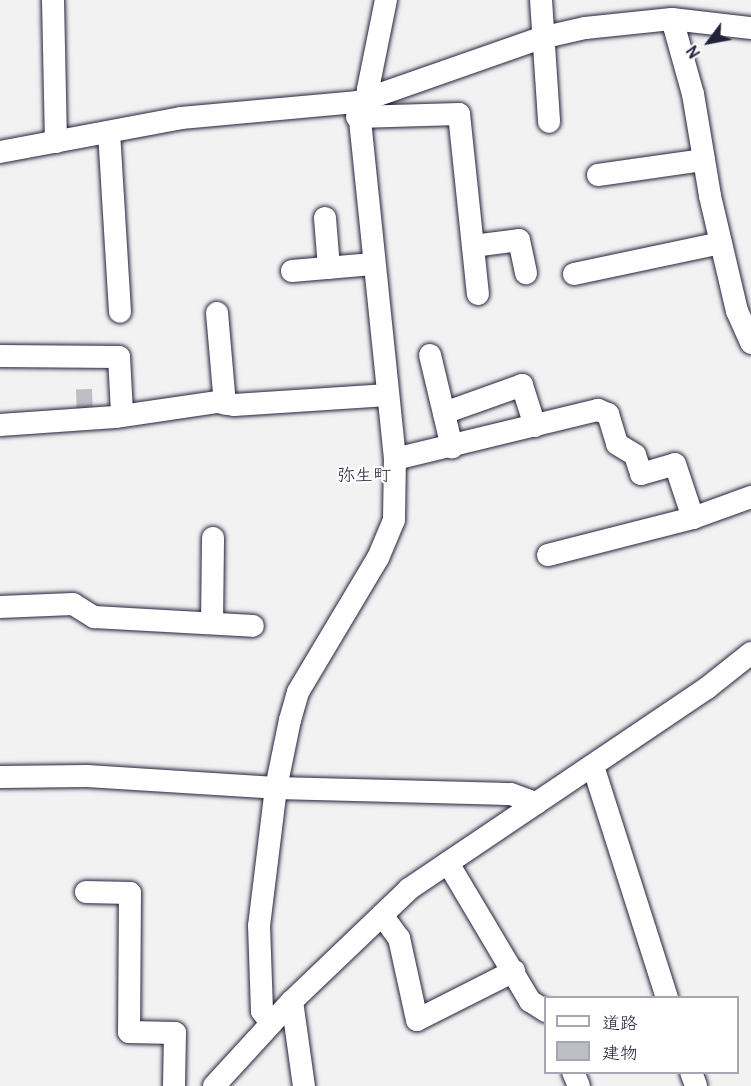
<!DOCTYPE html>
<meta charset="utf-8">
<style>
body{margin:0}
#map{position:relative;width:751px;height:1086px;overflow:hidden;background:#f2f2f3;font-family:Pangolin,"Klee One",sans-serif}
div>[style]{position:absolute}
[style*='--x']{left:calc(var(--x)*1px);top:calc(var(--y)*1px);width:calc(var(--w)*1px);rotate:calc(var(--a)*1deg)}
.building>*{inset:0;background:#bebec6;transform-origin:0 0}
.roads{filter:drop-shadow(0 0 2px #22223b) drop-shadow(0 0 2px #22223b)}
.minor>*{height:22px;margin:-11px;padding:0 11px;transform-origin:11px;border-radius:11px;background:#fff}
span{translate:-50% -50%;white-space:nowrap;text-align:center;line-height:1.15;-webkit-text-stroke:4.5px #fff;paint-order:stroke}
.neighbourhood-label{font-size:18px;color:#22223b}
.legend{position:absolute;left:544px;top:996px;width:195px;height:78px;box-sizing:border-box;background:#fff;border:2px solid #a7a7b1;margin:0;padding:8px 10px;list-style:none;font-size:18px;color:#22223b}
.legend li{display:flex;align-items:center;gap:12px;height:30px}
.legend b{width:30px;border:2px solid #a7a7b1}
.north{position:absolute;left:679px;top:12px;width:60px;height:60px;-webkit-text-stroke:4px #fff;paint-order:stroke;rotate:238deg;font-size:16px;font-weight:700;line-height:24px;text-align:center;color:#22223b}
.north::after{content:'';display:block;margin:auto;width:21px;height:27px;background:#22223b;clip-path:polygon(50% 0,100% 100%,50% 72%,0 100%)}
</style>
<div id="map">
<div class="building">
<div style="left:92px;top:389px;width:26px;height:16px;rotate:88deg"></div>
</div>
<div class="roads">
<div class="minor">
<div style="--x:53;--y:0;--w:142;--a:88.8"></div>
<div style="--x:541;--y:0;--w:122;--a:86.2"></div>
<div style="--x:672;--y:19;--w:78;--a:74.4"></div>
<div style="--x:693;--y:94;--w:103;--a:80.5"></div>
<div style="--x:710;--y:196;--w:118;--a:76.8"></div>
<div style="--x:737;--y:311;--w:35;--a:66"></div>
<div style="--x:370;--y:98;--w:9;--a:-103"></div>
<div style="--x:368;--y:89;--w:91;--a:-78.6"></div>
<div style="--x:357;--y:117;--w:102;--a:-1.7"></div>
<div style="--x:459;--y:114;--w:181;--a:84"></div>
<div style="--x:109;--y:132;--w:180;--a:86.5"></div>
<div style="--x:0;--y:152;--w:184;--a:-10.6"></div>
<div style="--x:181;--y:118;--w:178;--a:-5.2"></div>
<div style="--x:358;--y:102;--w:194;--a:-19.3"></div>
<div style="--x:541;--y:38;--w:45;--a:-12.8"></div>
<div style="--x:585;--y:28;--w:87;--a:-5.9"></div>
<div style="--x:672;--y:19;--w:80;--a:6.5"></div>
<div style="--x:598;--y:175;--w:107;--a:-8.1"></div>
<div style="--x:325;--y:218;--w:50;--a:85.4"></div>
<div style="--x:473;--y:246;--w:46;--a:-7.4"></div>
<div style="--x:519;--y:240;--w:34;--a:78"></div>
<div style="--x:292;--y:271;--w:81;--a:-4.9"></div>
<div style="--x:574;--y:274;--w:150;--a:-11.9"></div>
<div style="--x:217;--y:313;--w:91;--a:85"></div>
<div style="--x:430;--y:355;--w:95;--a:76.6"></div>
<div style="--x:0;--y:356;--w:119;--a:0.5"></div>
<div style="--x:119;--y:357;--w:56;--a:86.9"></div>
<div style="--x:444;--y:413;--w:83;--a:-19.7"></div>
<div style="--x:522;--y:385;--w:43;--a:72.4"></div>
<div style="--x:0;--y:425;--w:115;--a:-4"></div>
<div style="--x:115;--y:417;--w:104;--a:-8.3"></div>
<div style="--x:218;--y:402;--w:16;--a:11"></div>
<div style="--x:234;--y:405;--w:154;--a:-3.7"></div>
<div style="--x:395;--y:459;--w:209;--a:-13.6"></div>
<div style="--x:598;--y:410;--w:11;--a:22"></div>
<div style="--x:608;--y:414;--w:31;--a:73"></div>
<div style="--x:617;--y:444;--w:21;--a:31"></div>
<div style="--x:635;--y:455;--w:20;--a:72"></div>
<div style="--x:641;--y:474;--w:35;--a:-16"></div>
<div style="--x:675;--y:464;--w:57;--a:71.6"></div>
<div style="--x:693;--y:518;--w:62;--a:-19.9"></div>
<div style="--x:548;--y:555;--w:150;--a:-14.3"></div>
<div style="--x:0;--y:607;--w:73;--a:-2.4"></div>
<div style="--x:73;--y:604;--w:25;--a:32"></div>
<div style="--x:94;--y:617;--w:159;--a:3.2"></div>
<div style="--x:212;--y:623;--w:85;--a:-89.3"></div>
<div style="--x:593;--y:766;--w:244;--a:72.3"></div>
<div style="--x:0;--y:777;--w:87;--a:-0.7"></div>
<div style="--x:87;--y:776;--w:189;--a:3.6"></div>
<div style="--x:276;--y:788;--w:235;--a:1.5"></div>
<div style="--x:511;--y:794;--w:27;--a:20"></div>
<div style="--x:448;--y:863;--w:161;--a:59.3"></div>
<div style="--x:530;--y:1001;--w:19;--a:32"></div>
<div style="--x:86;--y:892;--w:44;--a:1.3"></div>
<div style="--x:130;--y:893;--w:139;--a:90.4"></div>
<div style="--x:129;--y:1032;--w:46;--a:1.2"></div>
<div style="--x:175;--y:1033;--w:53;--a:91.1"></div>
<div style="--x:382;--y:915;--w:29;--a:54"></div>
<div style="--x:399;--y:938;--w:84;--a:77.6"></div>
<div style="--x:417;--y:1020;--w:109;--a:-26.8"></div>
<div style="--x:292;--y:1001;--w:86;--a:82"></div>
<div style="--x:271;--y:1023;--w:15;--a:-127"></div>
<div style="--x:262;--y:1011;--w:85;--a:-92"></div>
<div style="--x:259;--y:926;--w:139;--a:-83"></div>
<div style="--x:276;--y:788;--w:69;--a:-78.4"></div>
<div style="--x:290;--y:720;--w:29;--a:-74"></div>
<div style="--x:298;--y:692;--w:156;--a:-59.2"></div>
<div style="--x:378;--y:558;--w:41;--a:-67.2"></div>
<div style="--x:394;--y:520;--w:61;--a:-89.1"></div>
<div style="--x:395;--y:459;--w:359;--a:-95.9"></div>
<div style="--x:573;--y:1072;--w:15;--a:67"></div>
<div style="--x:691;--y:1072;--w:15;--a:70"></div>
<div style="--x:214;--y:1086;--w:115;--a:-47.5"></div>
<div style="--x:292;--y:1001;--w:162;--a:-43.7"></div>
<div style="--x:409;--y:889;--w:359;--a:-34"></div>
<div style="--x:707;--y:688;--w:56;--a:-38.5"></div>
</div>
</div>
<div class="neighbourhood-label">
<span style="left:364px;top:476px">弥生町</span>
</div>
<ul class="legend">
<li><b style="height:8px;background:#fff"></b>道路</li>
<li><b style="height:16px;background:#bebec6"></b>建物</li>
</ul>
<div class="north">N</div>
</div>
